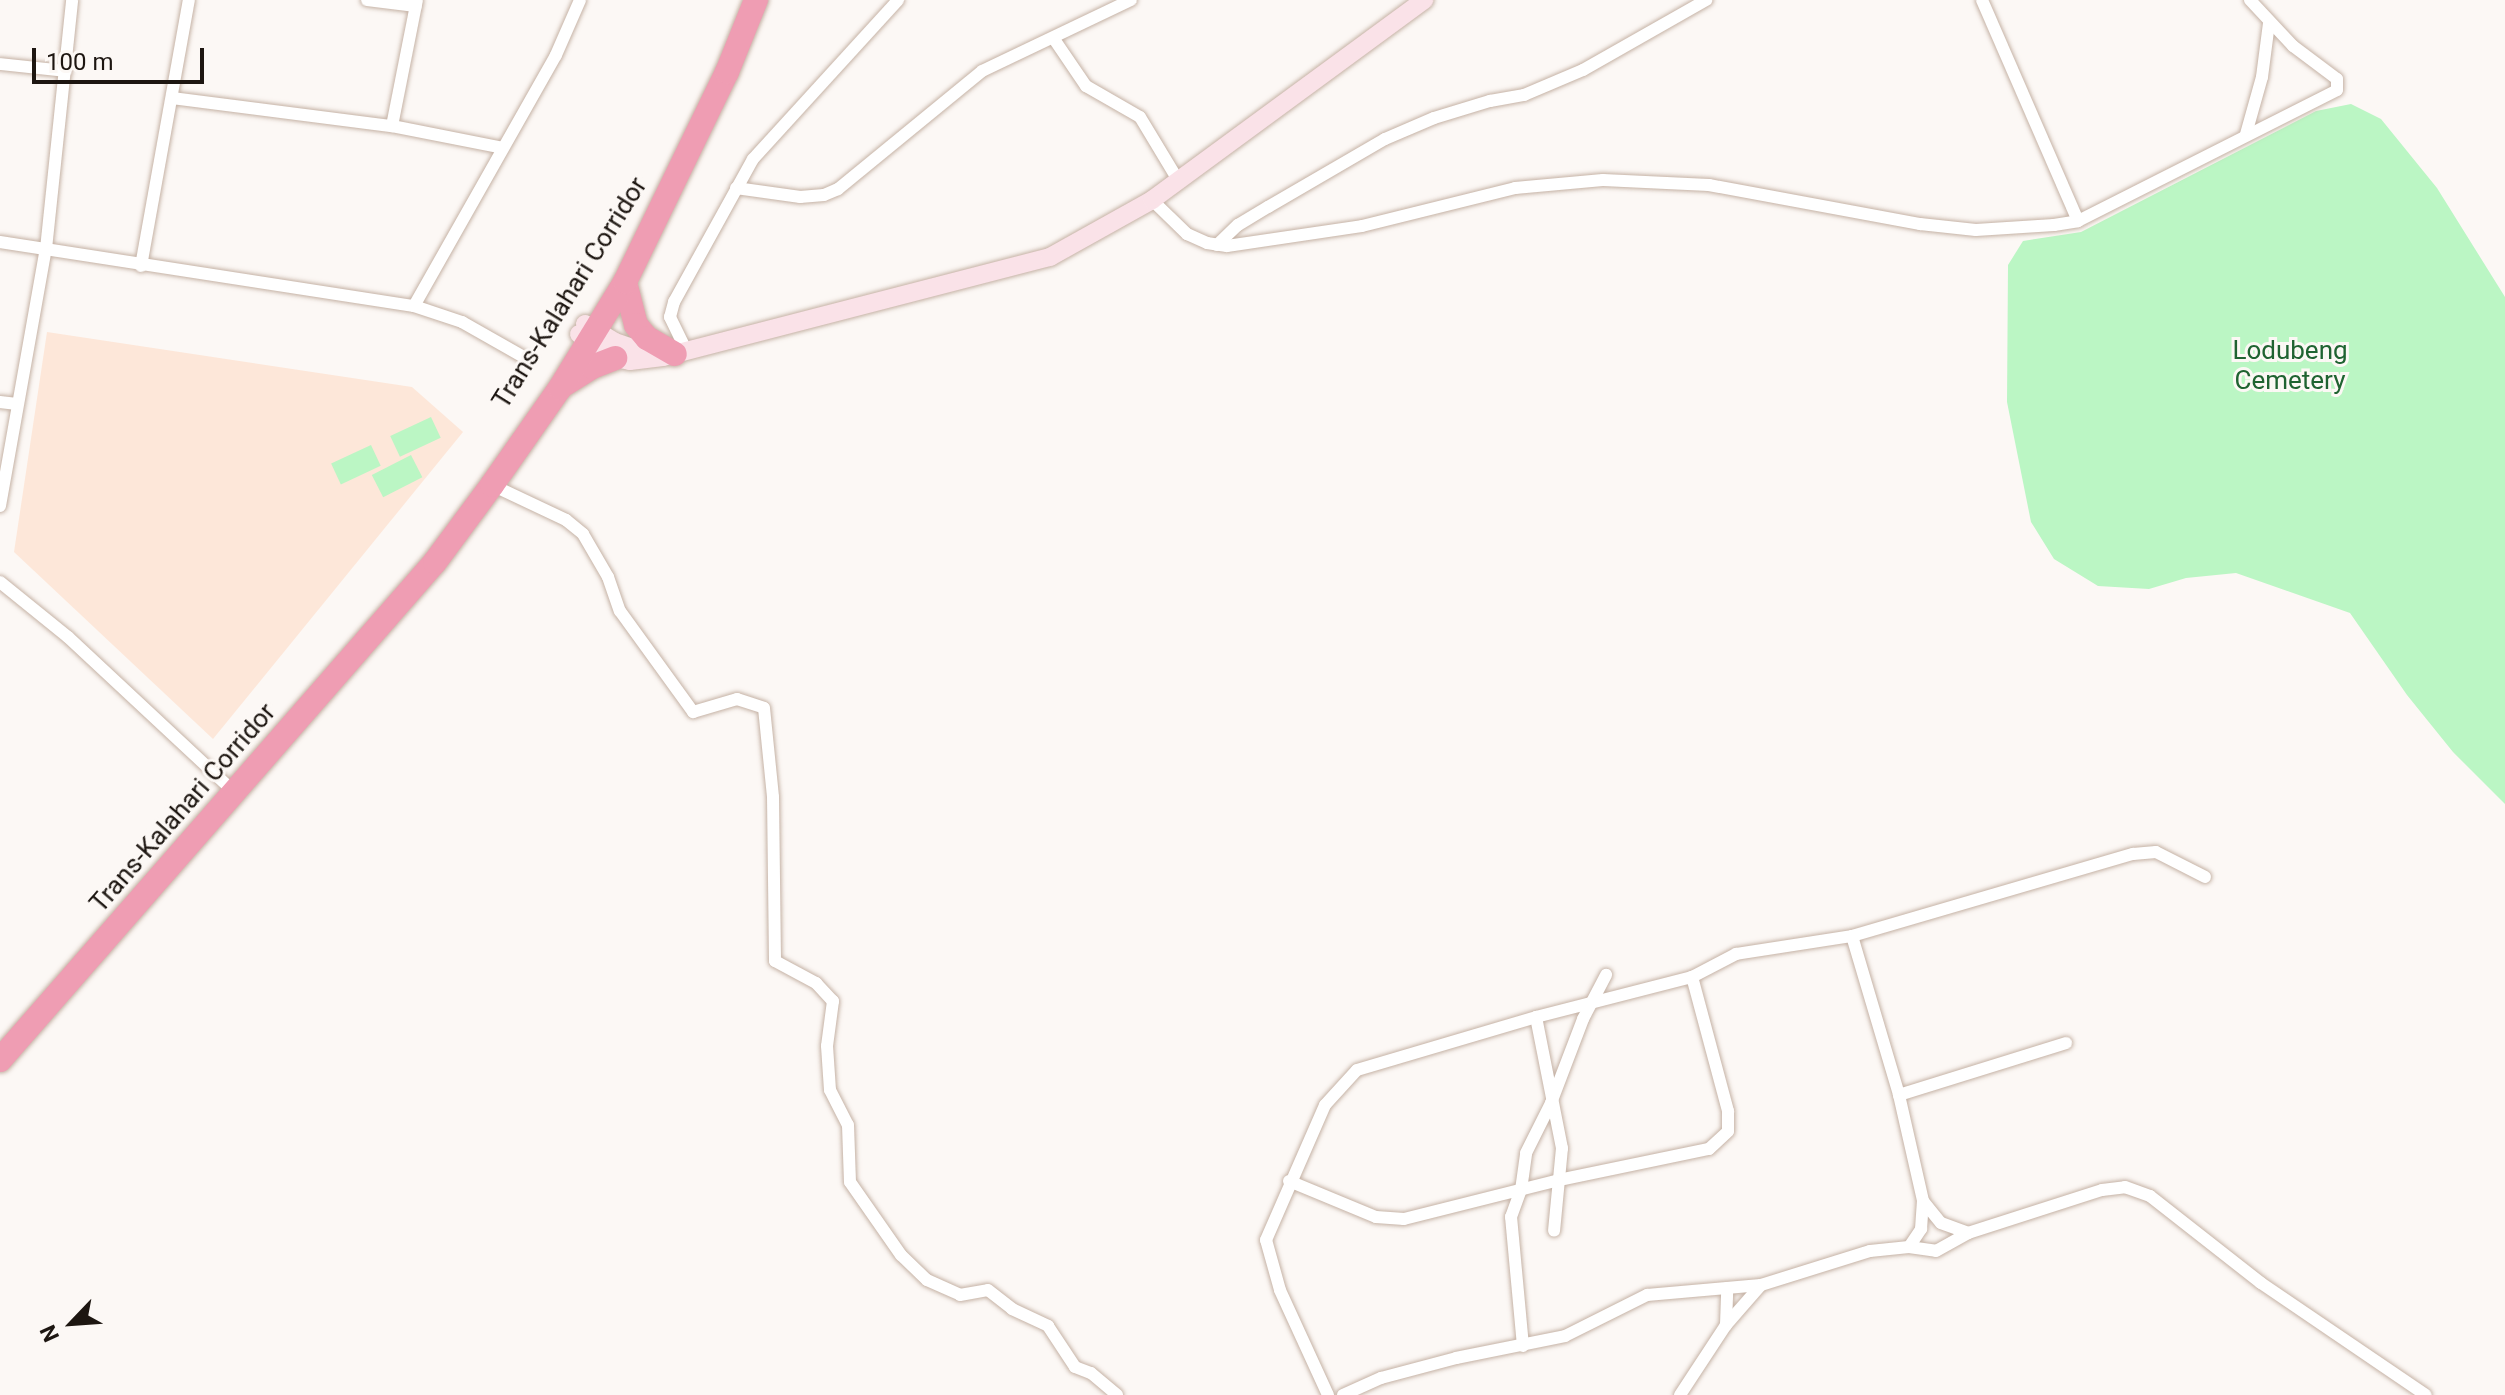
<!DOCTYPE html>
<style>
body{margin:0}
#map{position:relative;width:2505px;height:1395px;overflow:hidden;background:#fcf8f5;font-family:Roboto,sans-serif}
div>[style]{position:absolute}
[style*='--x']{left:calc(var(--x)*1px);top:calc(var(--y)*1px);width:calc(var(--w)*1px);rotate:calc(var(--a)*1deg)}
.built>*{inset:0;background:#fde7d9}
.green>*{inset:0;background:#bbf6c4;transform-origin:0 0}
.roads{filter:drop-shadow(0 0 2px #c5b2a5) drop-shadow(0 0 2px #c5b2a5)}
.street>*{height:12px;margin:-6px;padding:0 6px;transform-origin:6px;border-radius:6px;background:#fff}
.secondary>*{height:18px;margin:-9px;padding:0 9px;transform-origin:9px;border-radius:9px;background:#fae2e8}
.highway>*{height:24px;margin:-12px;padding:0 12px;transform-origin:12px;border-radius:12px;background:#ef9db3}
span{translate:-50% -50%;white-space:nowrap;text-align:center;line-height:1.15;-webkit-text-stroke:6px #fcf8f5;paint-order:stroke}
.street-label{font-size:26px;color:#1d1611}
.park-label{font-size:26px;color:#1f6331}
.north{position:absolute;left:32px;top:1283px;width:80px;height:80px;-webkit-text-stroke:6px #fcf8f5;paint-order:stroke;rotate:245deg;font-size:22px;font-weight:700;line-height:32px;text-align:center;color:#1d1611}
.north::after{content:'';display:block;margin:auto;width:28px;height:36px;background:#1d1611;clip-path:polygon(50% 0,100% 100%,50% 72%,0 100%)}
.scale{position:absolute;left:32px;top:48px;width:172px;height:36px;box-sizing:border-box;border:4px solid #1d1611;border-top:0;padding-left:10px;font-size:24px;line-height:28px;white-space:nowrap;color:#1d1611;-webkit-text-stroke:6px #fcf8f5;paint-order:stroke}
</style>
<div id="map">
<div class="built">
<div style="clip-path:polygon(47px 332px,412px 387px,463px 432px,213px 739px,14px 552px)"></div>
</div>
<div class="green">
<div style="clip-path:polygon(2351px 104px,2381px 119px,2437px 188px,2505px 297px,2505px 804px,2453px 752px,2407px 695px,2350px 613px,2236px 573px,2186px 578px,2149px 589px,2098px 586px,2054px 559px,2031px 522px,2007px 402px,2008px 265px,2023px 241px,2081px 232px,2316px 111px)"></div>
<div style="left:431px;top:417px;width:23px;height:45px;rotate:65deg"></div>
<div style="left:371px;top:445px;width:23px;height:44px;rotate:65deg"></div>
<div style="left:411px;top:455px;width:25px;height:44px;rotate:63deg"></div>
</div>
<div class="roads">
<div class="street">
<div style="--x:367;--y:0;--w:49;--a:7"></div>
<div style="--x:1982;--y:0;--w:241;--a:66.5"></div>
<div style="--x:1054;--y:39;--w:57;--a:55.8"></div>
<div style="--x:1086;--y:86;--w:62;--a:29.9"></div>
<div style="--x:1140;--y:117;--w:74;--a:58.9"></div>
<div style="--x:0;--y:64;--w:66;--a:6.1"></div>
<div style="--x:172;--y:98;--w:222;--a:7.3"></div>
<div style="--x:392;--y:126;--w:113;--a:11.2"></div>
<div style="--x:392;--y:126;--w:128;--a:-78.8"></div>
<div style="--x:2246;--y:134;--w:59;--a:-74.3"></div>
<div style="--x:2262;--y:77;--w:54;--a:-82.6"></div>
<div style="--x:736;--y:188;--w:65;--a:8"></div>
<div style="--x:800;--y:197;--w:24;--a:-5"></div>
<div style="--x:824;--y:195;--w:15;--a:-23"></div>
<div style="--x:838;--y:189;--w:186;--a:-39.3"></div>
<div style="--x:982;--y:71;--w:165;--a:-25.5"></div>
<div style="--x:1152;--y:200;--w:49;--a:44.2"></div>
<div style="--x:1187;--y:234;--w:22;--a:24"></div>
<div style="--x:1207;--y:243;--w:20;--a:9"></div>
<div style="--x:1227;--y:246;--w:136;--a:-8.4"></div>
<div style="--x:1362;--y:226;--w:158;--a:-13.9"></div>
<div style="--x:1515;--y:188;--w:88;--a:-5.2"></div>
<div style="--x:1603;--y:180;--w:106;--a:2.7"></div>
<div style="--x:1709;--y:185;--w:215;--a:10.5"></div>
<div style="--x:1920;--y:224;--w:56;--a:6.1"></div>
<div style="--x:1976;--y:230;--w:78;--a:-3.7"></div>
<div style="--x:2054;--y:225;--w:24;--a:-9"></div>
<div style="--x:2078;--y:221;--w:290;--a:-26.8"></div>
<div style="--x:2337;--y:90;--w:11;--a:-90"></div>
<div style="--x:2337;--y:79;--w:55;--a:-143.1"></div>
<div style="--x:2293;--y:46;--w:63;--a:-133.1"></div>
<div style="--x:0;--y:242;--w:419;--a:8.8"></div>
<div style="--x:414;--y:306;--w:51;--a:18.4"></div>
<div style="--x:462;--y:322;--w:75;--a:29.6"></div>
<div style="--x:1217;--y:245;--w:29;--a:-44"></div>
<div style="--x:1238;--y:225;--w:35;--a:-31"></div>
<div style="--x:1268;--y:207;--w:135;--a:-30.2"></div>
<div style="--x:1385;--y:139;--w:53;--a:-23.2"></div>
<div style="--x:1434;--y:118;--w:59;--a:-16.9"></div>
<div style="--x:1490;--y:101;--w:35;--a:-10"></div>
<div style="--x:1524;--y:95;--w:64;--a:-23"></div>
<div style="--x:1583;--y:70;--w:142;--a:-29.6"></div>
<div style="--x:141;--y:266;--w:270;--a:-79.8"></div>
<div style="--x:414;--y:306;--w:288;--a:-60.5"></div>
<div style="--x:556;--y:55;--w:60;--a:-66.4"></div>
<div style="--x:687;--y:352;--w:39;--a:-116"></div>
<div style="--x:670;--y:317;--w:16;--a:-75"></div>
<div style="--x:674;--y:302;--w:163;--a:-61.1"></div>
<div style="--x:753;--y:159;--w:215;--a:-47.6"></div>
<div style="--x:0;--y:402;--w:17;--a:7"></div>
<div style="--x:492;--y:485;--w:82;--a:25.3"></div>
<div style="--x:566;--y:520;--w:22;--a:39"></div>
<div style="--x:583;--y:534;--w:50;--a:59.8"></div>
<div style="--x:608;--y:577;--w:36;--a:71"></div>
<div style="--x:620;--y:611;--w:125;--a:54.1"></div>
<div style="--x:693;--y:712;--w:46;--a:-16.5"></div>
<div style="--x:737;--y:699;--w:28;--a:18"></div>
<div style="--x:764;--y:708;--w:89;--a:84.2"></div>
<div style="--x:773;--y:797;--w:164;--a:89.3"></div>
<div style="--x:775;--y:961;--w:47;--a:28.2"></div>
<div style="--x:816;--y:983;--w:25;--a:47"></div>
<div style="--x:833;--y:1001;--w:45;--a:97.6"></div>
<div style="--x:827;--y:1046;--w:44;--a:86.1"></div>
<div style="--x:830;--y:1090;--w:39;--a:63"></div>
<div style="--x:848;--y:1125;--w:57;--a:88"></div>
<div style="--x:850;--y:1182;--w:89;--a:55.1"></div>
<div style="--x:901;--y:1255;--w:36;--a:44"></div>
<div style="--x:927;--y:1280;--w:36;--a:24"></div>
<div style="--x:960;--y:1295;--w:28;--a:-10"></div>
<div style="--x:988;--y:1290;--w:31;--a:38"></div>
<div style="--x:1012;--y:1309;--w:40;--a:25"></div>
<div style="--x:1048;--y:1326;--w:49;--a:56.6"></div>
<div style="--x:1075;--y:1367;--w:17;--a:21"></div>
<div style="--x:1091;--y:1373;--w:34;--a:40"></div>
<div style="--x:0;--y:506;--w:261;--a:-79.9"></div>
<div style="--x:46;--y:249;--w:250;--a:-84"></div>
<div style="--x:0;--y:582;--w:87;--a:39"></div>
<div style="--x:68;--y:637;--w:226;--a:43"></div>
<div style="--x:1852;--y:936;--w:166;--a:73.5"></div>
<div style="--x:1899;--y:1095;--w:109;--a:77.2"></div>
<div style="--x:1923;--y:1201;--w:28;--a:51"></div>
<div style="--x:1941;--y:1223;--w:29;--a:20"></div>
<div style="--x:1536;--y:1017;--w:134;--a:78.8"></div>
<div style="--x:1562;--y:1148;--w:83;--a:95.5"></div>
<div style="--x:1899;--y:1095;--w:175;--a:-17.3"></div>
<div style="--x:1289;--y:1181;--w:94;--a:22.5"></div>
<div style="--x:1376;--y:1217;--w:28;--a:4"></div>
<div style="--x:1404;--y:1219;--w:160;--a:-14.1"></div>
<div style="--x:1559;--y:1180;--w:153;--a:-11.7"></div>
<div style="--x:1709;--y:1149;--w:26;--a:-43"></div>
<div style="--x:1728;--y:1131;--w:20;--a:-90"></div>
<div style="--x:1728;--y:1111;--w:139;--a:-105"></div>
<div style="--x:1909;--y:1247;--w:22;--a:-56"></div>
<div style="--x:1921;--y:1229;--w:28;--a:-86"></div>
<div style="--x:1726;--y:1325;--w:37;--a:-88"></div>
<div style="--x:1523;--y:1346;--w:130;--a:-95.3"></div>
<div style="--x:1511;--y:1217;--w:29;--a:-70"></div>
<div style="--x:1521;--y:1190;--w:37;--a:-82"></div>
<div style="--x:1526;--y:1153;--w:56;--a:-63.4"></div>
<div style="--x:1551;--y:1103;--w:90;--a:-69.1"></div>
<div style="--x:1583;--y:1019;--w:50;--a:-62.4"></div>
<div style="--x:1328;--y:1395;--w:115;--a:-114.6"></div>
<div style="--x:1280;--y:1290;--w:52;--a:-105.6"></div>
<div style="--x:1266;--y:1240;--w:147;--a:-66.4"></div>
<div style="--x:1325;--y:1105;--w:47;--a:-47.6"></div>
<div style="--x:1357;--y:1070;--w:187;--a:-16.5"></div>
<div style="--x:1536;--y:1017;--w:161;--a:-14.4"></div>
<div style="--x:1692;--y:977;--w:50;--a:-27.6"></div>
<div style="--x:1736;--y:954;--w:117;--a:-8.8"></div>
<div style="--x:1852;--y:936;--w:293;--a:-16.3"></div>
<div style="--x:2133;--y:854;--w:23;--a:-5"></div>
<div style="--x:2156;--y:852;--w:55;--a:27"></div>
<div style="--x:1343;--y:1395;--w:42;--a:-24.1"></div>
<div style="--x:1381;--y:1378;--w:78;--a:-14.9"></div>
<div style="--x:1456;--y:1358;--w:111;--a:-11.4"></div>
<div style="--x:1565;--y:1336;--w:92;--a:-26.6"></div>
<div style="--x:1647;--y:1295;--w:114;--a:-5"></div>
<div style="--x:1761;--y:1285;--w:114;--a:-17.3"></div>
<div style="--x:1870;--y:1251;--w:39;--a:-6"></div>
<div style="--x:1909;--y:1247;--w:27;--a:8"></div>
<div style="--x:1936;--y:1251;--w:37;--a:-29"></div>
<div style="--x:1968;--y:1233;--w:141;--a:-17.8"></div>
<div style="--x:2102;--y:1190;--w:23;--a:-7"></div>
<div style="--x:2125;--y:1187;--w:27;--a:20"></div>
<div style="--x:2150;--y:1196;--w:141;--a:38.1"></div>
<div style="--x:2261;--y:1283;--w:199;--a:34.2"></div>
<div style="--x:1680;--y:1395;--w:84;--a:-56.7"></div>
<div style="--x:1726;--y:1325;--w:53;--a:-48.8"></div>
</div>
<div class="secondary">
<div style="--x:585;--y:324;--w:35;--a:31"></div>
<div style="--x:615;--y:342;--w:39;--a:19"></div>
<div style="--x:579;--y:334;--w:43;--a:33.7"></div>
<div style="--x:615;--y:358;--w:15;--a:11"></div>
<div style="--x:630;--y:361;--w:33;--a:-7"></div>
<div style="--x:663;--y:357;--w:400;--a:-14.5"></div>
<div style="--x:1050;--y:257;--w:117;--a:-29.2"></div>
<div style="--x:1152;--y:200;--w:338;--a:-36.3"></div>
</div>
<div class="highway">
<div style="--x:625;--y:282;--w:44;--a:75.7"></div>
<div style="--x:636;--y:325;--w:17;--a:50"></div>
<div style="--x:647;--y:338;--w:32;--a:30"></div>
<div style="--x:565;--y:384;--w:32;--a:-32"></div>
<div style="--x:592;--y:367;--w:25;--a:-21"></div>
<div style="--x:0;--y:1060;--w:661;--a:-48.86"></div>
<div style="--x:435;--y:562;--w:96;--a:-53.5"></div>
<div style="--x:492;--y:485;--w:118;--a:-55"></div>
<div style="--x:560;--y:388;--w:124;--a:-58.5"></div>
<div style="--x:625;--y:282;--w:233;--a:-64.1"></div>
<div style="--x:727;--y:72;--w:78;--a:-68.1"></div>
</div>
</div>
<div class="street-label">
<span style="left:570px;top:293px;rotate:-58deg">Trans-Kalahari Corridor</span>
<span style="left:183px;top:808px;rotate:-49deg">Trans-Kalahari Corridor</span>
</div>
<div class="park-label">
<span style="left:2290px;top:366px">Lodubeng<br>Cemetery</span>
</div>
<div class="north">N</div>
<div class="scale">100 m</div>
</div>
